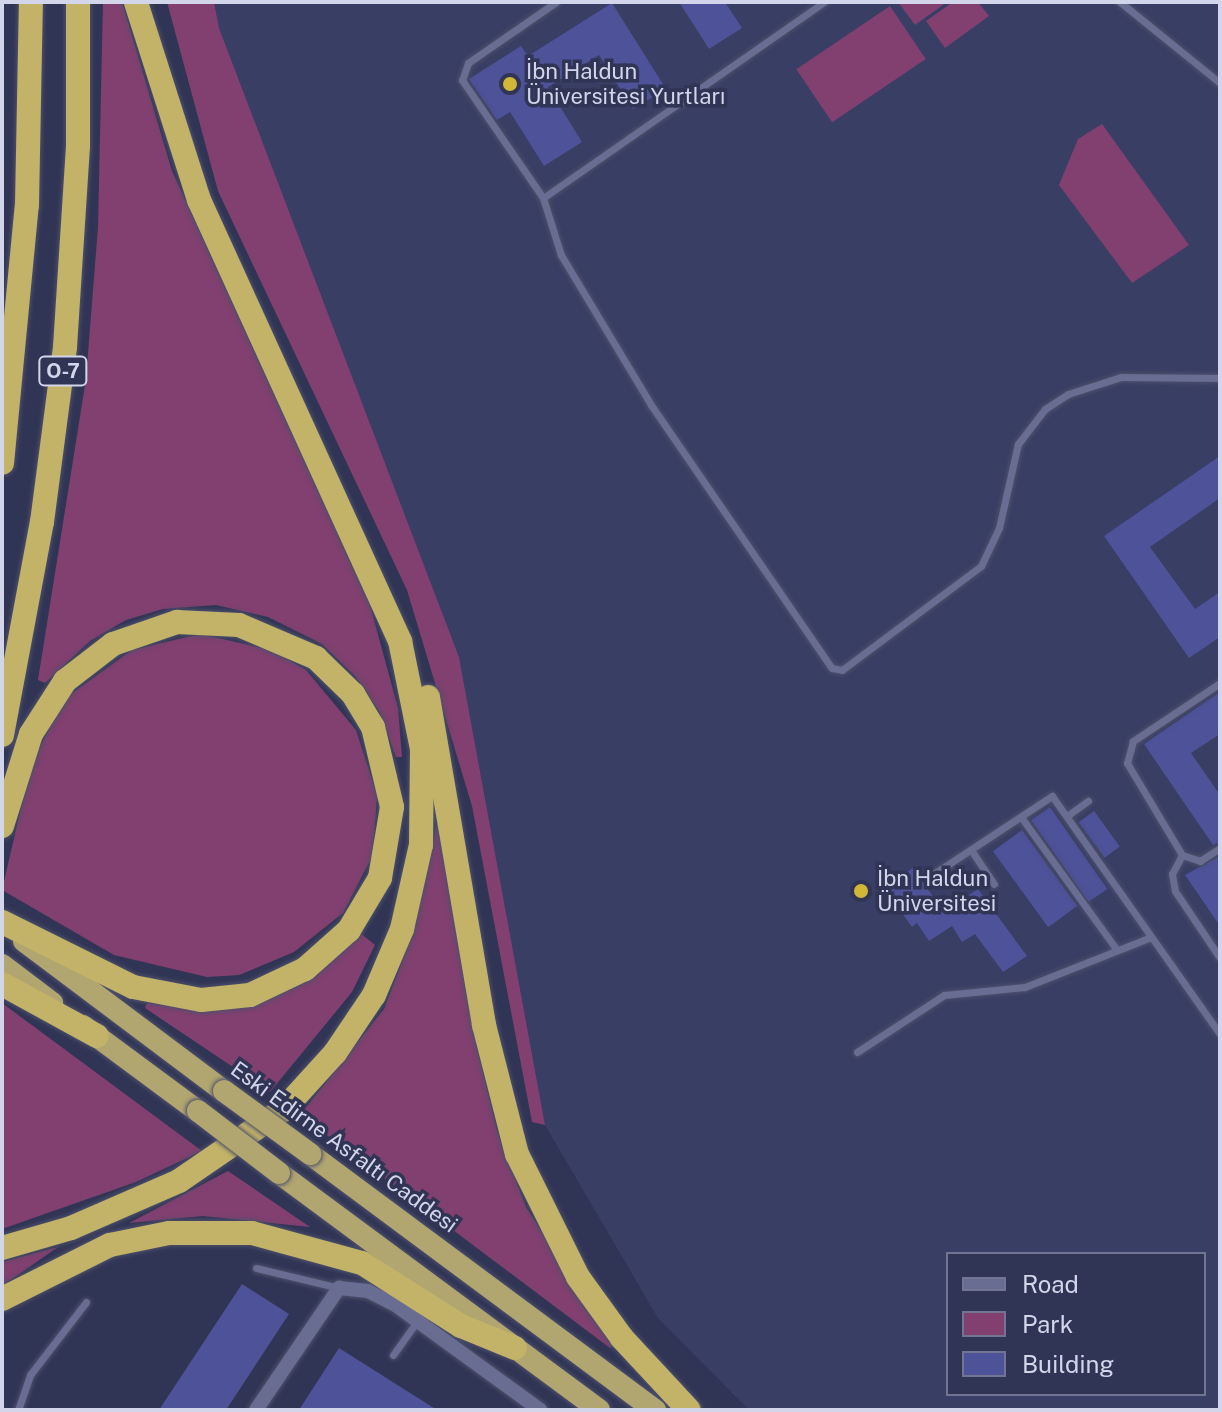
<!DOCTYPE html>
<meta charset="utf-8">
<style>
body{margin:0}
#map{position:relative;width:1222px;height:1412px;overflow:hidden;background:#313555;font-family:"Public Sans",sans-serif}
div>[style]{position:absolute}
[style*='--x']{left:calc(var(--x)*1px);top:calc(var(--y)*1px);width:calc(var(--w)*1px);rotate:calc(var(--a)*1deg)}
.built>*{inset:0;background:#393e64}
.green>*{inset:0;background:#814070;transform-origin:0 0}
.building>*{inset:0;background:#4d5299;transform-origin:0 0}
.roads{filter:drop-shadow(0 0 2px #4d506b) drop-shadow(0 0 2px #4d506b)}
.service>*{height:7px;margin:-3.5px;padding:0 3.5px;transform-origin:3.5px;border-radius:3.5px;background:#686d91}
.minor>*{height:14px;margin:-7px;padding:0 7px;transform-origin:7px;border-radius:7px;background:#686d91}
.trunk>*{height:22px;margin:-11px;padding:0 11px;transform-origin:11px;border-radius:11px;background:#b1a570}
.motorway>*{height:24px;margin:-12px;padding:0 12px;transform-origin:12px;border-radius:12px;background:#c3b368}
.bridges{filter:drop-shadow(0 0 2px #4d506b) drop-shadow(0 0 2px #4d506b)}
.trunk-bridge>*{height:22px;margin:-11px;padding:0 11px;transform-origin:11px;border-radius:11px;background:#b1a570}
.dots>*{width:22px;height:22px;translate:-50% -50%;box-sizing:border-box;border:4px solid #313555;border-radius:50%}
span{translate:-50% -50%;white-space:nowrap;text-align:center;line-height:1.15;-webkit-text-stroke:7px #313555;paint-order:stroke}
.shield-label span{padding:2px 6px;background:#313555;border:2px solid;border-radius:6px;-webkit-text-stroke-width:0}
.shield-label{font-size:20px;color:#d3d6ea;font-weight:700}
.poi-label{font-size:22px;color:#d3d6ea}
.left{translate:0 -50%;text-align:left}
.street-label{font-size:22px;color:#d3d6ea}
.frame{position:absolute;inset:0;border:4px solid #d3d6ea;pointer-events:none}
.legend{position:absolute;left:946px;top:1252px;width:260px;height:144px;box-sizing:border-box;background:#313555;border:2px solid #727591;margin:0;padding:10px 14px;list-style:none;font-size:24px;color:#d3d6ea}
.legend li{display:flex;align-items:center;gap:16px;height:40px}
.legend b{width:40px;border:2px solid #727591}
</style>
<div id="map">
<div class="built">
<div style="clip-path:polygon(evenodd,214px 2px,1220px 2px,1220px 1410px,749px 1410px,658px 1318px,545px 1125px,459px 657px,219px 28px,214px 2px,948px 1254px,1204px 1254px,1204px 1394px,948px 1394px,948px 1254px)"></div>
</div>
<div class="green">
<div style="clip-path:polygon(103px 2px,122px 2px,172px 171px,370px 605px,398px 708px,402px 757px,396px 757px,379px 711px,355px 676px,322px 644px,268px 617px,216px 605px,163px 609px,126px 620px,90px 641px,45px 683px,38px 680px,86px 379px,98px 227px)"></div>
<div style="clip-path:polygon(167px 2px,214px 2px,219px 28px,459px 657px,545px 1125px,532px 1122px,472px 806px,407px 590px,218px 191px)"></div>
<div style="clip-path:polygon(898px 2px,947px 2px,915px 25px)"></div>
<div style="clip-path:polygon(953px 2px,978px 2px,989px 16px,945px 48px,926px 21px)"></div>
<div style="left:890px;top:6px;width:64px;height:113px;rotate:56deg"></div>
<div style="clip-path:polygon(1102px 124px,1189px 245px,1132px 283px,1059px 185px,1078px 139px)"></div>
<div style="clip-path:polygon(200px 634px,271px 650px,306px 670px,356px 730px,377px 795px,373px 855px,343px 913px,294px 952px,239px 975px,207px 977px,114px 955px,2px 890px,31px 765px,64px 699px,132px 650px)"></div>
<div style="clip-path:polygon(439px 813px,477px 1048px,498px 1134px,526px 1207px,614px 1345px,610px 1348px,300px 1115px,384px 1009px,414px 931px)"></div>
<div style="clip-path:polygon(359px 932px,375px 945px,352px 992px,270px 1092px,145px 1008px,147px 1003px,201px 1009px)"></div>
<div style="clip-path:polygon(2px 1003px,202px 1151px,136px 1182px,2px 1229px)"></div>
<div style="clip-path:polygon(228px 1171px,310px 1227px,203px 1216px,129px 1223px)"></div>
<div style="clip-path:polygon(58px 1247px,2px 1286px,2px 1262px)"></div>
</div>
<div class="building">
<div style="clip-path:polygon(679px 2px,725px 2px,742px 28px,709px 49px)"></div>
<div style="clip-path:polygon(612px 3px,666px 89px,633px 109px,599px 55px,548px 87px,582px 142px,544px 166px,510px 112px,497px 120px,469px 79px,521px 46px,528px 56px)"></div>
<div style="clip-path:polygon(1220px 456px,1220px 498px,1150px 547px,1195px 609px,1220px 592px,1220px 637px,1189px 658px,1104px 536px)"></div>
<div style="clip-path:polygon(1220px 692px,1220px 734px,1191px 753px,1220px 795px,1220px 842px,1213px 845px,1144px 744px)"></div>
<div style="left:1050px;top:807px;width:100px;height:23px;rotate:55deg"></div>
<div style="left:1094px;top:811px;width:44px;height:19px;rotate:54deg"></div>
<div style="left:1022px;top:830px;width:94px;height:36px;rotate:54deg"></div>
<div style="clip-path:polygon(1220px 856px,1220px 926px,1185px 875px)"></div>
<div style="clip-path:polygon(913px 868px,944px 912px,978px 889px,1027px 956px,1003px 972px,975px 934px,962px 942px,952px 926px,929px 941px,917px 923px,912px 927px,884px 888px)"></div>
<div style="clip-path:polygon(242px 1284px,289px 1314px,226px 1410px,159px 1410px)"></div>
<div style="clip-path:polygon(339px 1348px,437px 1410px,299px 1410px)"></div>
</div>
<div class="roads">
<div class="service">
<div style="--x:556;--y:2;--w:107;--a:145.3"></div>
<div style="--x:468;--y:63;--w:18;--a:109"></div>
<div style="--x:462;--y:80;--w:143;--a:55.5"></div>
<div style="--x:543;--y:198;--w:60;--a:72.5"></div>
<div style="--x:561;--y:255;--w:175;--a:59"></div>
<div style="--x:651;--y:405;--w:319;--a:55.5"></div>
<div style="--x:832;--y:668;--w:10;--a:11"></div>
<div style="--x:842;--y:670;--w:174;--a:-36.8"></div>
<div style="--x:981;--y:566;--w:42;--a:-64.7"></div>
<div style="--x:999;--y:528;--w:86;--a:-77.3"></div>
<div style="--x:1018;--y:444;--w:44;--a:-52.4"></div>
<div style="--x:1045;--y:409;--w:27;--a:-33"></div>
<div style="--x:1068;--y:394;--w:56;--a:-17.8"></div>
<div style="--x:1121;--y:377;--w:99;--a:0.6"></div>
<div style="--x:1120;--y:2;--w:129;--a:39"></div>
<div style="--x:543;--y:198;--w:343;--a:-34.9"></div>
<div style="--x:1220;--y:683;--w:105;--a:146.3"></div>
<div style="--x:1133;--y:741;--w:23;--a:105"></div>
<div style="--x:1127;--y:763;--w:107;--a:59.1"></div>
<div style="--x:1182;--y:855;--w:21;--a:118"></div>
<div style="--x:1172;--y:874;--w:17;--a:80"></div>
<div style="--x:1175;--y:891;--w:81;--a:56.1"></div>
<div style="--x:1067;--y:816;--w:26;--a:-36"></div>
<div style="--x:1021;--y:817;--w:164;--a:54.2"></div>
<div style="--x:971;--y:850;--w:41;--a:55.9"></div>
<div style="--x:1182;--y:855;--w:19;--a:18"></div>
<div style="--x:1200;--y:861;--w:24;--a:-33"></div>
<div style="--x:932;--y:875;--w:144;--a:-33.4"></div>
<div style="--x:1052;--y:796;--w:291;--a:54.8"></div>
<div style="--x:857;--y:1052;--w:104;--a:-33.2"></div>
<div style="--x:944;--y:995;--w:81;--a:-5.6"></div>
<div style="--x:1025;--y:987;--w:133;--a:-21.6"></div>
<div style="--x:256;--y:1268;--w:85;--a:13.5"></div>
<div style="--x:393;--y:1355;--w:43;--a:-54.5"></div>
<div style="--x:18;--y:1410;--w:37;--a:-71"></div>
<div style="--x:30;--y:1375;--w:92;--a:-52.5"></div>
</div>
<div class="minor">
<div style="--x:256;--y:1410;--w:148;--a:-55.8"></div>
<div style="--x:339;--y:1288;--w:29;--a:6"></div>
<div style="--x:368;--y:1291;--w:33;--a:27"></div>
<div style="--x:397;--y:1306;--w:177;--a:36"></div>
</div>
<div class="trunk">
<div style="--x:24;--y:941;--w:250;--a:36.9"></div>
<div style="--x:2;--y:965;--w:63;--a:37.2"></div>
<div style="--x:83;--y:1026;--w:143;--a:36.5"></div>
<div style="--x:310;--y:1154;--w:430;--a:36.6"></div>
<div style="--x:279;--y:1173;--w:398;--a:36.5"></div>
</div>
<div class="motorway">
<div style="--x:2;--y:463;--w:259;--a:-84.5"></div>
<div style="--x:27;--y:205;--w:203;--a:-88.9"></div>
<div style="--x:428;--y:697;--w:333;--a:80.3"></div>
<div style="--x:484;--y:1025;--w:133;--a:75.7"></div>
<div style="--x:517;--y:1154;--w:137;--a:63.6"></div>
<div style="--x:578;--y:1277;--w:75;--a:54.2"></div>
<div style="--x:622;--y:1338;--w:98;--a:47.1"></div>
<div style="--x:2;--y:735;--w:217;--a:-79.4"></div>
<div style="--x:42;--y:522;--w:177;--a:-82.5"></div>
<div style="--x:65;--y:347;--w:201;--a:-86.3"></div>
<div style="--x:78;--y:146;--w:144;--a:-90"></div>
<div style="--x:2;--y:826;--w:96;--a:-72.5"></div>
<div style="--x:31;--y:734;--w:63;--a:-57.3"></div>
<div style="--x:65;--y:681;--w:61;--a:-37.6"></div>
<div style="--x:113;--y:644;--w:68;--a:-19"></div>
<div style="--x:177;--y:622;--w:62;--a:2.8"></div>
<div style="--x:239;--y:625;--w:84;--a:23.2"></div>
<div style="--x:316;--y:658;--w:52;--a:44.2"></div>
<div style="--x:353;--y:694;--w:39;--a:59"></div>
<div style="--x:373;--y:727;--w:82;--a:76.6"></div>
<div style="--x:392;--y:807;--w:72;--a:99.6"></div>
<div style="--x:380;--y:878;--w:61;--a:120.8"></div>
<div style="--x:349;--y:930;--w:59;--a:138.4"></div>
<div style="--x:305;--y:969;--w:61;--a:154.7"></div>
<div style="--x:250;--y:995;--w:49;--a:174.2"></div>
<div style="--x:201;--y:1000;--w:69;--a:-169.2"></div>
<div style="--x:133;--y:987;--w:146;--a:-153.6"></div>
<div style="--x:2;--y:984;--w:108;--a:28.7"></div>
<div style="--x:2;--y:1248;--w:72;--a:-16.2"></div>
<div style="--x:71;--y:1228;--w:118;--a:-23.5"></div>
<div style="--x:179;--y:1181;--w:127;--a:-34.4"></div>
<div style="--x:284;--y:1109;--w:76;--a:-47.7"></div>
<div style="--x:335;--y:1053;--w:70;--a:-56.1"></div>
<div style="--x:374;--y:995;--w:72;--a:-67"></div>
<div style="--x:402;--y:929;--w:86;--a:-77.3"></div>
<div style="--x:421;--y:845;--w:96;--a:-89.4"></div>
<div style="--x:422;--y:749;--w:110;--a:-101.5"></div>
<div style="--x:400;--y:641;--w:485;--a:-114.5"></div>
<div style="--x:199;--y:200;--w:208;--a:-107.7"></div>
<div style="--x:2;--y:1299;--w:121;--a:-26.6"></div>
<div style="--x:110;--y:1245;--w:60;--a:-11.5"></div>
<div style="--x:169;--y:1233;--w:83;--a:0"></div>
<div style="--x:252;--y:1233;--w:114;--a:15.3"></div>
<div style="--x:362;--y:1263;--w:117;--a:32.5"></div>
<div style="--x:461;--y:1326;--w:58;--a:22.2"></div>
</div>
</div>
<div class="bridges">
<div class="trunk-bridge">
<div style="--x:224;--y:1091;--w:107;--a:36.2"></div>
<div style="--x:198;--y:1111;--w:102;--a:37.4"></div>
</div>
</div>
<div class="dots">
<div style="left:510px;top:84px;background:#d0b736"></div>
<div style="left:861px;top:891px;background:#d0b736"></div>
</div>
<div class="shield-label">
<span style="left:63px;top:371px">O-7</span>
</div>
<div class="poi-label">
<span class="left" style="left:526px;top:84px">İbn Haldun<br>Üniversitesi Yurtları</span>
<span class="left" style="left:877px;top:891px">İbn Haldun<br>Üniversitesi</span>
</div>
<div class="street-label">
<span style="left:344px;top:1147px;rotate:36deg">Eski Edirne Asfaltı Caddesi</span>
</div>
<div class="frame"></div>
<ul class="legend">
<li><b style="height:10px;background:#686d91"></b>Road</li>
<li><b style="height:22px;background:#814070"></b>Park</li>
<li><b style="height:22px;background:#4d5299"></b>Building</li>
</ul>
</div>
